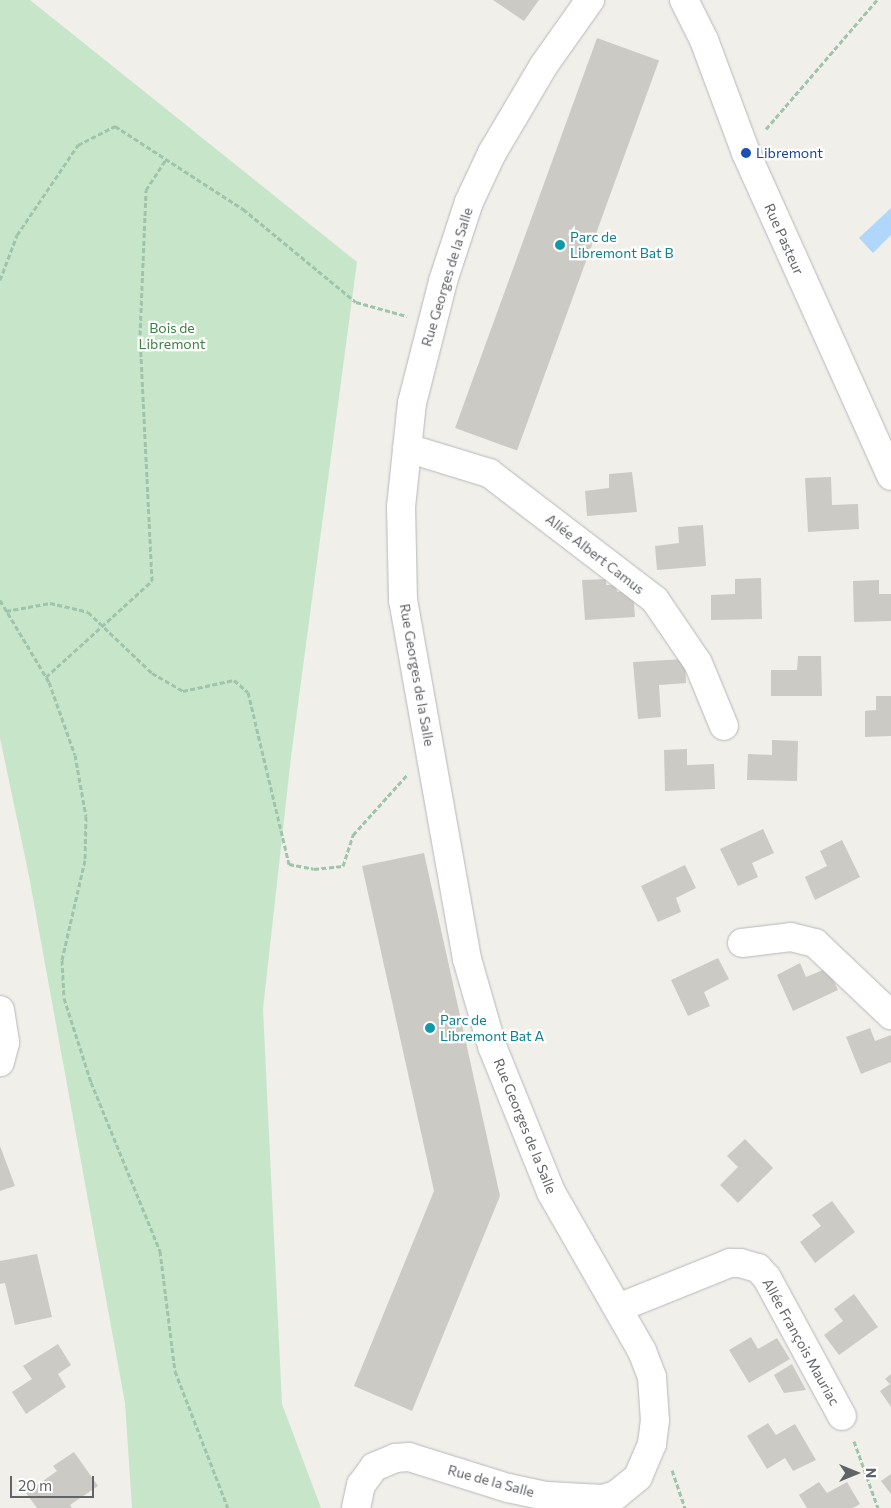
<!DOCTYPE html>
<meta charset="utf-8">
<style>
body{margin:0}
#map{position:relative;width:891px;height:1508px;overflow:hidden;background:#f0efe9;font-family:Commissioner,sans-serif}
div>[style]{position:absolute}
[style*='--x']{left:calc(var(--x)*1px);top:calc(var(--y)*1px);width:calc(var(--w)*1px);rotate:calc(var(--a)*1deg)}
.green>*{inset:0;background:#c7e6c9}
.water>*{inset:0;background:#b0d6f9}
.building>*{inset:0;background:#cccac5;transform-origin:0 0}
.path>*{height:3px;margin-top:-1.5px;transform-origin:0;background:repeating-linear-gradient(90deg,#9fc4ab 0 5px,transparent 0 7.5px)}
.roads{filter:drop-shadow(0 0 1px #b5b8bc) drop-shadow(0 0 1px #b5b8bc)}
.minor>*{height:28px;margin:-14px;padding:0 14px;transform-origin:14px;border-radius:14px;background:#fff}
.dots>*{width:14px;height:14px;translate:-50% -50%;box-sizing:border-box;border:2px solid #fff;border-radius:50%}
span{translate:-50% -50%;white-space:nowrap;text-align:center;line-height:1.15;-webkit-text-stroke:4.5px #fff;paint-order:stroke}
.transit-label{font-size:14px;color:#164399}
.left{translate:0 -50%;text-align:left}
.culture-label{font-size:14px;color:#0d838f}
.street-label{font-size:14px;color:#606367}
.park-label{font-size:14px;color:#3c8242}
.north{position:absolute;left:831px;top:1448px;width:50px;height:50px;-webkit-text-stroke:4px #fff;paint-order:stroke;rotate:90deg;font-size:14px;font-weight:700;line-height:20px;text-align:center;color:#606367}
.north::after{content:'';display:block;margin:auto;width:18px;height:22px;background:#606367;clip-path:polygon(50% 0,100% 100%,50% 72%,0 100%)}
.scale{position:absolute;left:10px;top:1476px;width:84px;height:22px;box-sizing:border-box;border:2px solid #606367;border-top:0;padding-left:6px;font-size:15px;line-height:18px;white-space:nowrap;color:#606367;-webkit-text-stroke:4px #fff;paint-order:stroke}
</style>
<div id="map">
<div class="green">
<div style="clip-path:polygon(0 0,30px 0,357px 262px,291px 757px,263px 1009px,282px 1404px,321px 1508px,132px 1508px,125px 1403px,29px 876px,0 738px)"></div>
</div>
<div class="water">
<div style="clip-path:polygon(891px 208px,891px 235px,873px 253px,859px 238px)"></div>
</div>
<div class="building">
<div style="clip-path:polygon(493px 0,539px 0,524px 21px)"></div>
<div style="left:597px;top:38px;width:66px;height:415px;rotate:20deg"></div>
<div style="clip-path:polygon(632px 472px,637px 512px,587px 516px,585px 491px,609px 488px,609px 474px)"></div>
<div style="clip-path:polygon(831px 477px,832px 505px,858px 504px,859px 529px,808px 532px,805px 478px)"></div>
<div style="clip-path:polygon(703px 525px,706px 566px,657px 570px,655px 546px,679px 543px,678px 527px)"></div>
<div style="clip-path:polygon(761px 578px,762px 619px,711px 620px,711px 595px,735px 594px,735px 579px)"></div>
<div style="clip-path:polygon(606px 579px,606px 585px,616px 585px,617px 592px,633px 591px,635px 617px,585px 620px,582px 580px)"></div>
<div style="clip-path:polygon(879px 580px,879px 594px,891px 594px,891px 621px,854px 622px,853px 581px)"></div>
<div style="clip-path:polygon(798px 656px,821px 656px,822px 696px,771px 696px,771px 670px,797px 670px)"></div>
<div style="clip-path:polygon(685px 659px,686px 683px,659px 685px,661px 717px,638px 719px,633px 662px)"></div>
<div style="clip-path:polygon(876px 696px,891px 696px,891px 736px,865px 737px,865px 711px,876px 710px)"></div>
<div style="clip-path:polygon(772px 740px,798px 741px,797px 781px,747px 780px,748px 754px,772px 755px)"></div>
<div style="clip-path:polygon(687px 749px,687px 765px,714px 764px,715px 789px,665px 791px,664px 750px)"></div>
<div style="clip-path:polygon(763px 829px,774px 853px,752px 863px,758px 877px,738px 886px,720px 849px)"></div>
<div style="clip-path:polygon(842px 840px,860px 877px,815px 900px,805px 877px,827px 866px,820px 851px)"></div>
<div style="clip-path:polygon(424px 853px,500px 1196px,412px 1411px,354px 1386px,434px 1191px,362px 866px)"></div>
<div style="clip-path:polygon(685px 865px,696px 888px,676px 898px,681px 912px,658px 922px,641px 886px)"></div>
<div style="clip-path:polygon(718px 958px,729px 979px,704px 992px,710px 1006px,688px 1016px,671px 980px)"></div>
<div style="clip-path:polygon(800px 963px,806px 977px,828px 968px,838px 990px,793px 1011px,777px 975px)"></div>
<div style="clip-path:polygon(870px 1028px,875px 1041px,891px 1035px,891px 1062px,861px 1074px,846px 1037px)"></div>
<div style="clip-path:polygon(745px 1139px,773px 1168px,738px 1203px,720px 1185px,738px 1167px,727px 1156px)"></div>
<div style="clip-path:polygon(0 1146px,15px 1186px,0 1191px)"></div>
<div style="clip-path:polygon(832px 1201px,855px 1232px,815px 1263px,800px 1242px,821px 1226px,812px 1215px)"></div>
<div style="clip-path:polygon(37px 1254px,52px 1317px,15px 1325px,5px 1283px,0 1284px,0 1261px)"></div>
<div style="clip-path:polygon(854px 1294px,878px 1327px,839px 1355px,824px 1335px,843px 1321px,834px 1309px)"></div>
<div style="clip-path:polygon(751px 1337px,758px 1349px,777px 1338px,790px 1359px,749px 1383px,729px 1350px)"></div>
<div style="clip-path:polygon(58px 1344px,71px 1365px,58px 1374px,66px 1387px,26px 1414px,12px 1392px,32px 1379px,23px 1366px)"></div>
<div style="clip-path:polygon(792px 1364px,806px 1390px,784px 1393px,774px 1375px)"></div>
<div style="clip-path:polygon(891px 1374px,891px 1407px,880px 1391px,890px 1384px,885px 1379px)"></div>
<div style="clip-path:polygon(768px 1423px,776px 1435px,795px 1424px,816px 1460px,793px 1471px,785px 1458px,767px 1469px,747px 1436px)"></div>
<div style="clip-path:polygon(74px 1452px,98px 1486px,70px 1505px,72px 1508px,37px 1508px,26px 1493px,57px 1471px,53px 1466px)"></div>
<div style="clip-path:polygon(891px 1474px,891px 1494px,881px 1481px)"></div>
<div style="clip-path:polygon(819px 1482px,827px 1493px,847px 1482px,860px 1504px,853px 1508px,807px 1508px,799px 1495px)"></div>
</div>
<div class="path">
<div style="--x:766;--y:129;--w:170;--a:-49.3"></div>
<div style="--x:0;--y:280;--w:48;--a:-69.3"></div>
<div style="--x:17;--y:235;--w:109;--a:-55.9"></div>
<div style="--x:78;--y:145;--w:42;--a:-27.2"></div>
<div style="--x:115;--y:126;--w:153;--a:33"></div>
<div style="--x:243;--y:209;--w:146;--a:39.5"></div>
<div style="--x:356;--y:302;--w:53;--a:15.4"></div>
<div style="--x:0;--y:600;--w:96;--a:59.1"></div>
<div style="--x:49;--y:682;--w:77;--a:70.4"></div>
<div style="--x:75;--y:755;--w:62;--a:79.8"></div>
<div style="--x:86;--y:816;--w:44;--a:91.3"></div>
<div style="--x:85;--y:860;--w:103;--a:103"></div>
<div style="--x:62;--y:960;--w:38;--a:87"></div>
<div style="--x:64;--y:998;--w:88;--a:72.2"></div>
<div style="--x:91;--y:1082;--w:183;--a:67.8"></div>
<div style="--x:160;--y:1251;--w:121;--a:82.9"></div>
<div style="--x:175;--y:1371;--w:147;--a:68.9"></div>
<div style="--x:6;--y:611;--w:45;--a:-10.3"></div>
<div style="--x:50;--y:603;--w:39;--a:13"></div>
<div style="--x:88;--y:612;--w:88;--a:43.6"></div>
<div style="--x:152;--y:673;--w:36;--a:30"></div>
<div style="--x:183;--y:691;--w:52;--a:-12.2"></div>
<div style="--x:234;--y:680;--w:18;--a:41"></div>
<div style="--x:248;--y:692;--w:177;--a:76.6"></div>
<div style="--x:289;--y:864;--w:25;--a:11"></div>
<div style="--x:314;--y:869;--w:29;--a:-6"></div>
<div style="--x:343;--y:866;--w:33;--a:-72"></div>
<div style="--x:353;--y:835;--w:81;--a:-48"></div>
<div style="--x:46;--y:677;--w:143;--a:-42.2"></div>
<div style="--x:152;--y:581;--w:246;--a:-92.8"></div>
<div style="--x:140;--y:335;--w:145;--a:-87.6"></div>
<div style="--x:146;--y:190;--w:37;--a:-57"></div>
<div style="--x:854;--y:1441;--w:71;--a:70.3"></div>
<div style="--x:672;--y:1470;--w:40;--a:71.1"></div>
</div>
<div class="roads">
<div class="minor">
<div style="--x:684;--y:0;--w:45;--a:63.4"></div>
<div style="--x:704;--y:40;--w:121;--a:69.6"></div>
<div style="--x:746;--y:153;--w:354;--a:65.8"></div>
<div style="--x:407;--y:448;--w:86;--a:17"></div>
<div style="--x:489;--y:473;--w:209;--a:37.4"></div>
<div style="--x:655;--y:600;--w:76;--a:55.7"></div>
<div style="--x:698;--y:663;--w:68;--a:67.6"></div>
<div style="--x:742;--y:943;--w:49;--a:-7"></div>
<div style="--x:791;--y:937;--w:25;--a:14"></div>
<div style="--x:815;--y:943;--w:105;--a:43.5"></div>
<div style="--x:0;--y:1010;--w:33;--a:81"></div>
<div style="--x:5;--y:1043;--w:20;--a:105"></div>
<div style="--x:618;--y:1308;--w:121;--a:-21.9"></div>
<div style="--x:730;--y:1263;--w:10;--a:0"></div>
<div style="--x:740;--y:1263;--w:19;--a:16"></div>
<div style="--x:758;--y:1268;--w:13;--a:48"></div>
<div style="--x:767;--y:1278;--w:157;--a:61.5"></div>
<div style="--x:356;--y:1508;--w:24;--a:-78"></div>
<div style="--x:361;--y:1485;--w:22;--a:-54"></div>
<div style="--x:374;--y:1467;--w:23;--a:-23"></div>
<div style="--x:395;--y:1458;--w:14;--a:-4"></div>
<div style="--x:409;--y:1457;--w:104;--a:17.4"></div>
<div style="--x:508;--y:1488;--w:40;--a:12"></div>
<div style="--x:547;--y:1496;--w:56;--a:3.1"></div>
<div style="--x:603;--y:1499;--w:14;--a:-17"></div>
<div style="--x:616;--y:1495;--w:28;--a:-39"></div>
<div style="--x:638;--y:1477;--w:36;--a:-67"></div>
<div style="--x:652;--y:1444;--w:23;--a:-83"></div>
<div style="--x:655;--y:1421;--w:44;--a:-93.9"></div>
<div style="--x:652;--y:1377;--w:28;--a:-111"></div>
<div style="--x:642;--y:1351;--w:183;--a:-119.8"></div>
<div style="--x:551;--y:1192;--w:157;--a:-112"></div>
<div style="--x:492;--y:1046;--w:91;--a:-106"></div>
<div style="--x:467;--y:959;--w:364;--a:-100.1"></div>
<div style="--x:403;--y:601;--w:94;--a:-91.2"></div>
<div style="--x:401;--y:507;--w:105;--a:-84"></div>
<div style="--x:412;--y:403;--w:126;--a:-75.7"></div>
<div style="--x:443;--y:281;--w:83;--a:-71.8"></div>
<div style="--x:469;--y:202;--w:54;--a:-64.9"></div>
<div style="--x:492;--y:153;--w:102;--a:-59.4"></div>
<div style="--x:544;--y:65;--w:80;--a:-54.7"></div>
</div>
</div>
<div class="dots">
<div style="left:746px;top:153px;background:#1a4fb4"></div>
<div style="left:560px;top:245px;background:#0f9aa8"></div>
<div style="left:430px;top:1028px;background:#0f9aa8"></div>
</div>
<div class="transit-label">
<span class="left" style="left:756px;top:153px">Libremont</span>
</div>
<div class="culture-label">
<span class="left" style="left:570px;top:245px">Parc de<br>Libremont Bat B</span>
<span class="left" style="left:440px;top:1028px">Parc de<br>Libremont Bat A</span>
</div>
<div class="street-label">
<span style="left:784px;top:239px;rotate:66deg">Rue Pasteur</span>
<span style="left:447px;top:277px;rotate:-73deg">Rue Georges de la Salle</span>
<span style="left:595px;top:554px;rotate:38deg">Allée Albert Camus</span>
<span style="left:417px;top:675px;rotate:80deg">Rue Georges de la Salle</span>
<span style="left:525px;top:1126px;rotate:68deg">Rue Georges de la Salle</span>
<span style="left:801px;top:1342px;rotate:61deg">Allée François Mauriac</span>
<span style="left:491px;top:1481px;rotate:15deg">Rue de la Salle</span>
</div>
<div class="park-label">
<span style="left:172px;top:336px">Bois de<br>Libremont</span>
</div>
<div class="north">N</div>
<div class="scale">20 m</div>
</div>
